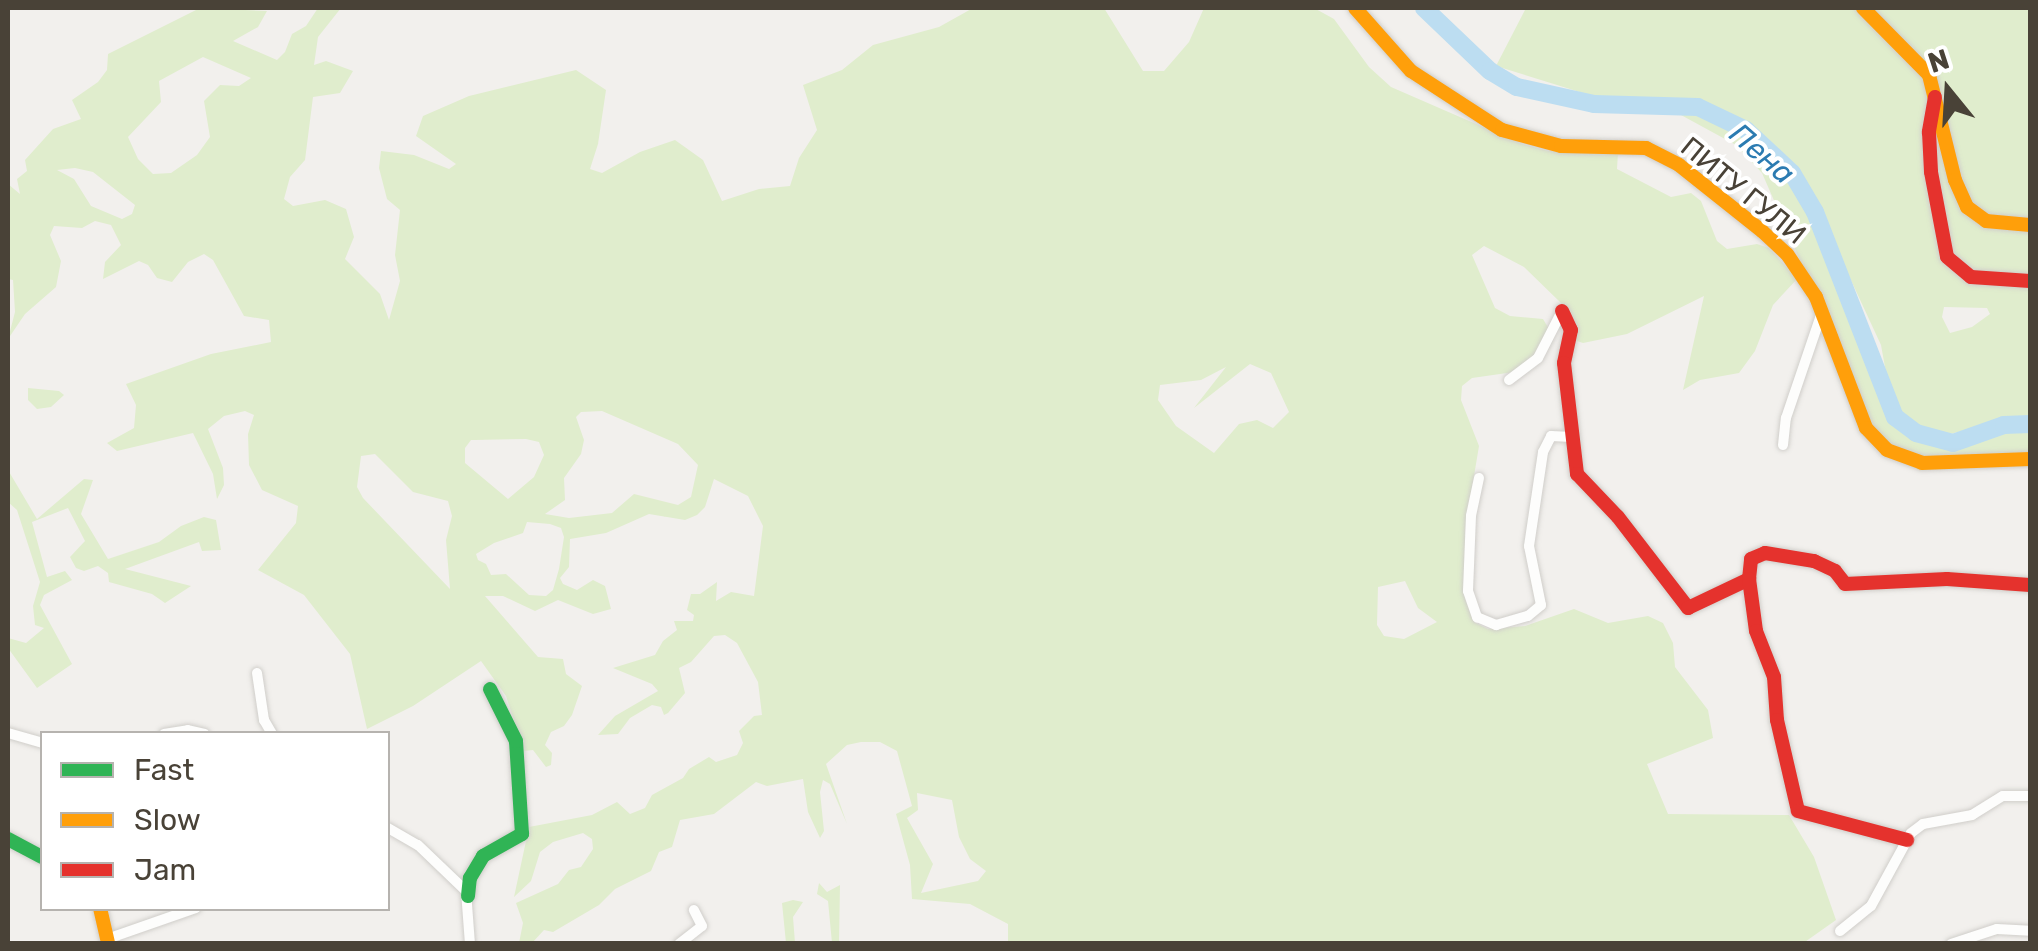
<!DOCTYPE html>
<meta charset="utf-8">
<style>
body{margin:0}
#map{position:relative;width:2038px;height:951px;overflow:hidden;background:#f2f0ed;font-family:Rubik,sans-serif}
div>[style]{position:absolute}
[style*='--x']{left:calc(var(--x)*1px);top:calc(var(--y)*1px);width:calc(var(--w)*1px);rotate:calc(var(--a)*1deg)}
.green>*{inset:0;background:#e0edcd}
.river>*{height:18px;margin:-9px;padding:0 9px;transform-origin:9px;border-radius:9px;background:#bcddf1}
.roads{filter:drop-shadow(0 0 2px #d0ceca) drop-shadow(0 0 2px #d0ceca)}
.street>*{height:10px;margin:-5px;padding:0 5px;transform-origin:5px;border-radius:5px;background:#fdfdfc}
.fast>*{height:14px;margin:-7px;padding:0 7px;transform-origin:7px;border-radius:7px;background:#30b455}
.slow>*{height:14px;margin:-7px;padding:0 7px;transform-origin:7px;border-radius:7px;background:#ff9f0a}
.jam>*{height:14px;margin:-7px;padding:0 7px;transform-origin:7px;border-radius:7px;background:#e5322d}
span{translate:-50% -50%;white-space:nowrap;text-align:center;line-height:1.15;-webkit-text-stroke:8px #fff;paint-order:stroke}
.street-label{font-size:28px;color:#494237}
.water-label{font-size:30px;color:#2b7bb1;font-style:italic}
.frame{position:absolute;inset:0;border:10px solid #494237;pointer-events:none}
.legend{position:absolute;left:40px;top:731px;width:350px;height:180px;box-sizing:border-box;background:#fff;border:2px solid #b6b3af;margin:0;padding:12px 18px;list-style:none;font-size:30px;color:#494237}
.legend li{display:flex;align-items:center;gap:20px;height:50px}
.legend b{width:50px;border:2px solid #b6b3af}
.north{position:absolute;left:1898px;top:40px;width:100px;height:100px;-webkit-text-stroke:8px #fff;paint-order:stroke;rotate:342deg;font-size:28px;font-weight:700;line-height:40px;text-align:center;color:#494237}
.north::after{content:'';display:block;margin:auto;width:35px;height:45px;background:#494237;clip-path:polygon(50% 0,100% 100%,50% 72%,0 100%)}
</style>
<div id="map">
<div class="green">
<div style="clip-path:polygon(evenodd,200px 8px,267px 11px,258px 27px,233px 41px,277px 60px,285px 52px,292px 34px,306px 26px,318px 8px,341px 8px,318px 37px,314px 65px,326px 61px,353px 71px,340px 93px,313px 97px,305px 160px,290px 177px,284px 199px,293px 206px,325px 200px,346px 209px,354px 237px,345px 259px,380px 294px,389px 320px,400px 281px,395px 255px,400px 210px,387px 199px,379px 168px,381px 151px,414px 155px,449px 169px,456px 164px,416px 136px,423px 116px,469px 96px,576px 70px,606px 90px,598px 144px,590px 169px,602px 173px,640px 152px,675px 140px,703px 160px,722px 201px,759px 189px,790px 186px,799px 158px,817px 130px,803px 85px,842px 70px,873px 45px,939px 27px,973px 8px,1104px 8px,1143px 71px,1164px 71px,1189px 42px,1204px 8px,1314px 8px,1334px 19px,1369px 67px,1391px 87px,1522px 144px,1548px 151px,1618px 153px,1617px 169px,1671px 197px,1691px 193px,1701px 201px,1717px 241px,1727px 249px,1757px 244px,1769px 248px,1797px 279px,1773px 305px,1755px 351px,1739px 373px,1700px 380px,1683px 390px,1704px 296px,1627px 334px,1583px 343px,1574px 340px,1561px 303px,1524px 267px,1484px 246px,1472px 255px,1495px 308px,1510px 316px,1543px 319px,1549px 329px,1533px 356px,1514px 372px,1472px 378px,1462px 386px,1461px 400px,1479px 446px,1465px 530px,1465px 599px,1474px 622px,1488px 629px,1525px 626px,1574px 609px,1608px 623px,1648px 616px,1663px 623px,1673px 643px,1675px 667px,1708px 710px,1713px 738px,1647px 764px,1668px 814px,1789px 815px,1814px 857px,1836px 920px,1802px 944px,1008px 943px,1008px 924px,970px 904px,912px 899px,910px 865px,896px 814px,912px 806px,897px 751px,880px 742px,861px 742px,847px 745px,826px 764px,847px 824px,830px 784px,823px 780px,820px 792px,824px 831px,820px 838px,808px 812px,803px 779px,767px 786px,756px 782px,714px 814px,680px 820px,672px 847px,659px 852px,651px 871px,615px 889px,599px 905px,553px 932px,544px 930px,532px 943px,519px 943px,523px 923px,516px 903px,558px 884px,569px 870px,581px 867px,593px 849px,592px 839px,583px 833px,553px 842px,540px 852px,531px 881px,514px 897px,529px 827px,592px 815px,617px 802px,630px 814px,645px 808px,652px 795px,683px 778px,689px 769px,709px 757px,716px 762px,737px 755px,743px 743px,739px 731px,754px 716px,762px 715px,758px 682px,737px 643px,725px 635px,714px 636px,691px 662px,679px 668px,685px 693px,668px 713px,664px 715px,661px 707px,652px 705px,630px 718px,618px 734px,598px 735px,615px 716px,658px 691px,652px 684px,613px 668px,655px 655px,663px 641px,677px 630px,674px 621px,693px 621px,694px 615px,687px 610px,691px 594px,700px 594px,717px 582px,716px 601px,731px 592px,754px 596px,763px 526px,748px 496px,714px 479px,705px 507px,697px 515px,685px 520px,649px 514px,606px 533px,570px 539px,569px 567px,560px 578px,563px 584px,577px 590px,593px 580px,605px 586px,611px 609px,593px 614px,558px 600px,535px 611px,503px 596px,485px 596px,538px 657px,563px 659px,566px 674px,582px 686px,572px 715px,564px 726px,551px 732px,545px 745px,552px 753px,551px 765px,546px 767px,533px 750px,524px 751px,506px 696px,481px 661px,413px 706px,367px 729px,350px 654px,304px 595px,258px 570px,296px 523px,298px 506px,262px 490px,249px 465px,248px 434px,254px 415px,245px 411px,224px 416px,208px 429px,223px 468px,224px 485px,217px 499px,213px 474px,193px 433px,117px 451px,107px 443px,134px 428px,136px 405px,126px 384px,211px 354px,271px 342px,269px 320px,244px 316px,213px 260px,204px 254px,188px 262px,172px 282px,157px 278px,148px 265px,139px 261px,103px 279px,105px 262px,121px 245px,111px 225px,95px 221px,82px 228px,54px 226px,50px 235px,61px 261px,56px 287px,25px 314px,8px 339px,15px 312px,13px 280px,8px 279px,8px 184px,20px 194px,17px 179px,27px 171px,25px 160px,53px 129px,81px 119px,72px 100px,98px 82px,107px 70px,108px 54px,200px 8px,203px 57px,251px 78px,239px 86px,220px 85px,204px 101px,210px 137px,197px 155px,171px 173px,153px 174px,138px 159px,128px 137px,161px 102px,159px 81px,203px 57px,200px 8px,75px 168px,93px 172px,135px 205px,132px 214px,122px 219px,91px 206px,74px 179px,57px 170px,75px 168px,200px 8px,1250px 364px,1271px 373px,1289px 412px,1273px 428px,1257px 420px,1239px 424px,1214px 453px,1176px 426px,1158px 400px,1160px 385px,1201px 380px,1226px 367px,1194px 408px,1250px 364px,200px 8px,602px 411px,678px 444px,698px 465px,691px 497px,678px 505px,634px 494px,612px 513px,569px 518px,545px 514px,565px 500px,564px 478px,581px 454px,584px 440px,576px 417px,581px 412px,602px 411px,200px 8px,526px 439px,539px 442px,544px 455px,534px 477px,508px 499px,465px 463px,465px 448px,471px 440px,526px 439px,200px 8px,375px 454px,413px 492px,448px 501px,452px 516px,446px 540px,450px 589px,363px 498px,357px 487px,361px 456px,375px 454px,200px 8px,527px 522px,550px 524px,561px 528px,564px 537px,559px 569px,553px 590px,546px 596px,529px 595px,506px 574px,491px 575px,486px 564px,478px 560px,476px 554px,494px 543px,523px 533px,527px 522px,200px 8px,1405px 581px,1418px 608px,1437px 622px,1404px 639px,1384px 636px,1377px 625px,1378px 587px,1405px 581px,200px 8px,917px 793px,952px 800px,959px 837px,970px 859px,986px 871px,978px 881px,921px 893px,933px 864px,907px 818px,918px 810px,917px 793px)"></div>
<div style="clip-path:polygon(evenodd,1526px 8px,2030px 8px,2030px 419px,2010px 419px,1938px 437px,1909px 423px,1889px 389px,1881px 345px,1818px 209px,1790px 164px,1756px 129px,1704px 103px,1661px 98px,1599px 98px,1496px 66px,1526px 8px,1944px 307px,1987px 308px,1990px 314px,1972px 327px,1950px 333px,1942px 317px,1944px 307px)"></div>
<div style="clip-path:polygon(1659px 103px,1698px 107px,1727px 118px,1792px 173px,1839px 268px,1895px 417px,1916px 433px,1953px 443px,2004px 425px,2030px 424px,2030px 459px,1922px 463px,1881px 446px,1762px 173px,1736px 145px)"></div>
<div style="clip-path:polygon(28px 388px,59px 391px,64px 395px,51px 407px,37px 409px,28px 400px)"></div>
<div style="clip-path:polygon(8px 470px,37px 519px,84px 479px,93px 480px,81px 514px,108px 559px,159px 542px,181px 526px,204px 517px,216px 520px,221px 550px,202px 551px,199px 542px,125px 569px,191px 586px,165px 603px,152px 594px,109px 582px,108px 573px,98px 566px,84px 571px,76px 568px,70px 557px,85px 541px,68px 508px,32px 522px,47px 577px,65px 571px,72px 580px,44px 595px,40px 605px,72px 664px,37px 688px,8px 648px,8px 638px,26px 643px,44px 628px,35px 625px,33px 606px,40px 582px,17px 510px,8px 502px)"></div>
<div style="clip-path:polygon(819px 883px,827px 892px,840px 885px,839px 943px,832px 943px,828px 901px,817px 894px)"></div>
<div style="clip-path:polygon(793px 900px,803px 902px,793px 917px,795px 943px,786px 943px,782px 903px)"></div>
</div>
<div class="river">
<div style="--x:1424;--y:8;--w:91;--a:43.7"></div>
<div style="--x:1490;--y:71;--w:31;--a:31"></div>
<div style="--x:1517;--y:87;--w:79;--a:12.4"></div>
<div style="--x:1594;--y:104;--w:104;--a:1.7"></div>
<div style="--x:1698;--y:107;--w:53;--a:25.6"></div>
<div style="--x:1746;--y:130;--w:63;--a:43.1"></div>
<div style="--x:1792;--y:173;--w:45;--a:59.5"></div>
<div style="--x:1815;--y:212;--w:220;--a:68.7"></div>
<div style="--x:1895;--y:417;--w:26;--a:37"></div>
<div style="--x:1916;--y:433;--w:38;--a:15"></div>
<div style="--x:1953;--y:443;--w:54;--a:-19.4"></div>
<div style="--x:2004;--y:425;--w:26;--a:-2"></div>
</div>
<div class="roads">
<div class="street">
<div style="--x:1509;--y:380;--w:36;--a:-37"></div>
<div style="--x:1538;--y:358;--w:53;--a:-62.9"></div>
<div style="--x:1783;--y:445;--w:27;--a:-84"></div>
<div style="--x:1786;--y:418;--w:112;--a:-71.2"></div>
<div style="--x:1479;--y:478;--w:39;--a:102"></div>
<div style="--x:1471;--y:516;--w:75;--a:92.3"></div>
<div style="--x:1468;--y:591;--w:28;--a:71"></div>
<div style="--x:1477;--y:617;--w:21;--a:23"></div>
<div style="--x:1496;--y:625;--w:33;--a:-16"></div>
<div style="--x:1528;--y:616;--w:17;--a:-40"></div>
<div style="--x:1541;--y:605;--w:60;--a:-101.5"></div>
<div style="--x:1529;--y:546;--w:95;--a:-81.5"></div>
<div style="--x:1543;--y:452;--w:18;--a:-63"></div>
<div style="--x:1551;--y:436;--w:21;--a:3"></div>
<div style="--x:257;--y:673;--w:48;--a:81.5"></div>
<div style="--x:264;--y:720;--w:16;--a:60"></div>
<div style="--x:8;--y:733;--w:35;--a:16"></div>
<div style="--x:164;--y:734;--w:24;--a:-9"></div>
<div style="--x:188;--y:730;--w:17;--a:13"></div>
<div style="--x:388;--y:828;--w:34;--a:30"></div>
<div style="--x:418;--y:845;--w:66;--a:43.8"></div>
<div style="--x:466;--y:891;--w:53;--a:85.7"></div>
<div style="--x:1840;--y:931;--w:40;--a:-39"></div>
<div style="--x:1871;--y:906;--w:83;--a:-61.3"></div>
<div style="--x:1911;--y:833;--w:15;--a:-37"></div>
<div style="--x:1923;--y:824;--w:50;--a:-10.4"></div>
<div style="--x:1972;--y:815;--w:36;--a:-32"></div>
<div style="--x:2003;--y:796;--w:27;--a:0"></div>
<div style="--x:107;--y:939;--w:94;--a:-19.2"></div>
<div style="--x:679;--y:944;--w:29;--a:-38"></div>
<div style="--x:702;--y:926;--w:18;--a:-117"></div>
<div style="--x:1951;--y:944;--w:48;--a:-18.1"></div>
<div style="--x:1997;--y:929;--w:33;--a:3"></div>
</div>
<div class="fast">
<div style="--x:8;--y:839;--w:38;--a:28"></div>
<div style="--x:468;--y:896;--w:18;--a:-84"></div>
<div style="--x:470;--y:878;--w:26;--a:-59"></div>
<div style="--x:483;--y:856;--w:45;--a:-29.4"></div>
<div style="--x:522;--y:834;--w:93;--a:-93.7"></div>
<div style="--x:516;--y:741;--w:58;--a:-116.6"></div>
</div>
<div class="slow">
<div style="--x:1355;--y:8;--w:84;--a:48.4"></div>
<div style="--x:1411;--y:71;--w:108;--a:33"></div>
<div style="--x:1502;--y:130;--w:61;--a:15.2"></div>
<div style="--x:1561;--y:146;--w:85;--a:1.3"></div>
<div style="--x:1646;--y:148;--w:37;--a:27"></div>
<div style="--x:1679;--y:165;--w:106;--a:38.5"></div>
<div style="--x:1762;--y:231;--w:34;--a:43"></div>
<div style="--x:1787;--y:254;--w:52;--a:56"></div>
<div style="--x:1816;--y:297;--w:140;--a:69.1"></div>
<div style="--x:1866;--y:428;--w:30;--a:46"></div>
<div style="--x:1887;--y:450;--w:37;--a:20"></div>
<div style="--x:1922;--y:463;--w:108;--a:-2.1"></div>
<div style="--x:1863;--y:8;--w:94;--a:45.4"></div>
<div style="--x:1929;--y:75;--w:108;--a:76.1"></div>
<div style="--x:1955;--y:180;--w:30;--a:66"></div>
<div style="--x:1967;--y:207;--w:24;--a:36"></div>
<div style="--x:1986;--y:221;--w:44;--a:5.2"></div>
<div style="--x:100;--y:908;--w:37;--a:77"></div>
</div>
<div class="jam">
<div style="--x:1935;--y:97;--w:36;--a:100"></div>
<div style="--x:1929;--y:132;--w:40;--a:87.1"></div>
<div style="--x:1931;--y:172;--w:86;--a:79.3"></div>
<div style="--x:1947;--y:257;--w:31;--a:40"></div>
<div style="--x:1971;--y:277;--w:59;--a:3.9"></div>
<div style="--x:1562;--y:311;--w:21;--a:65"></div>
<div style="--x:1571;--y:330;--w:34;--a:102"></div>
<div style="--x:1564;--y:363;--w:112;--a:83.3"></div>
<div style="--x:1577;--y:474;--w:59;--a:46.4"></div>
<div style="--x:1618;--y:517;--w:115;--a:52.4"></div>
<div style="--x:1688;--y:608;--w:68;--a:-25.4"></div>
<div style="--x:1749;--y:579;--w:20;--a:-84"></div>
<div style="--x:1751;--y:559;--w:15;--a:-23"></div>
<div style="--x:1765;--y:553;--w:50;--a:9.3"></div>
<div style="--x:1814;--y:561;--w:23;--a:25"></div>
<div style="--x:1835;--y:571;--w:16;--a:52"></div>
<div style="--x:1845;--y:584;--w:102;--a:-2.8"></div>
<div style="--x:1947;--y:579;--w:83;--a:4.1"></div>
<div style="--x:1749;--y:579;--w:52;--a:82.3"></div>
<div style="--x:1756;--y:631;--w:49;--a:68.6"></div>
<div style="--x:1774;--y:677;--w:43;--a:86"></div>
<div style="--x:1777;--y:720;--w:93;--a:77"></div>
<div style="--x:1798;--y:811;--w:113;--a:14.9"></div>
</div>
</div>
<div class="street-label">
<span style="left:1743px;top:191px;rotate:39deg">ПИТУ ГУЛИ</span>
</div>
<div class="water-label">
<span style="left:1762px;top:154px;rotate:41deg">Пена</span>
</div>
<div class="frame"></div>
<ul class="legend">
<li><b style="height:12px;background:#30b455"></b>Fast</li>
<li><b style="height:12px;background:#ff9f0a"></b>Slow</li>
<li><b style="height:12px;background:#e5322d"></b>Jam</li>
</ul>
<div class="north">N</div>
</div>
